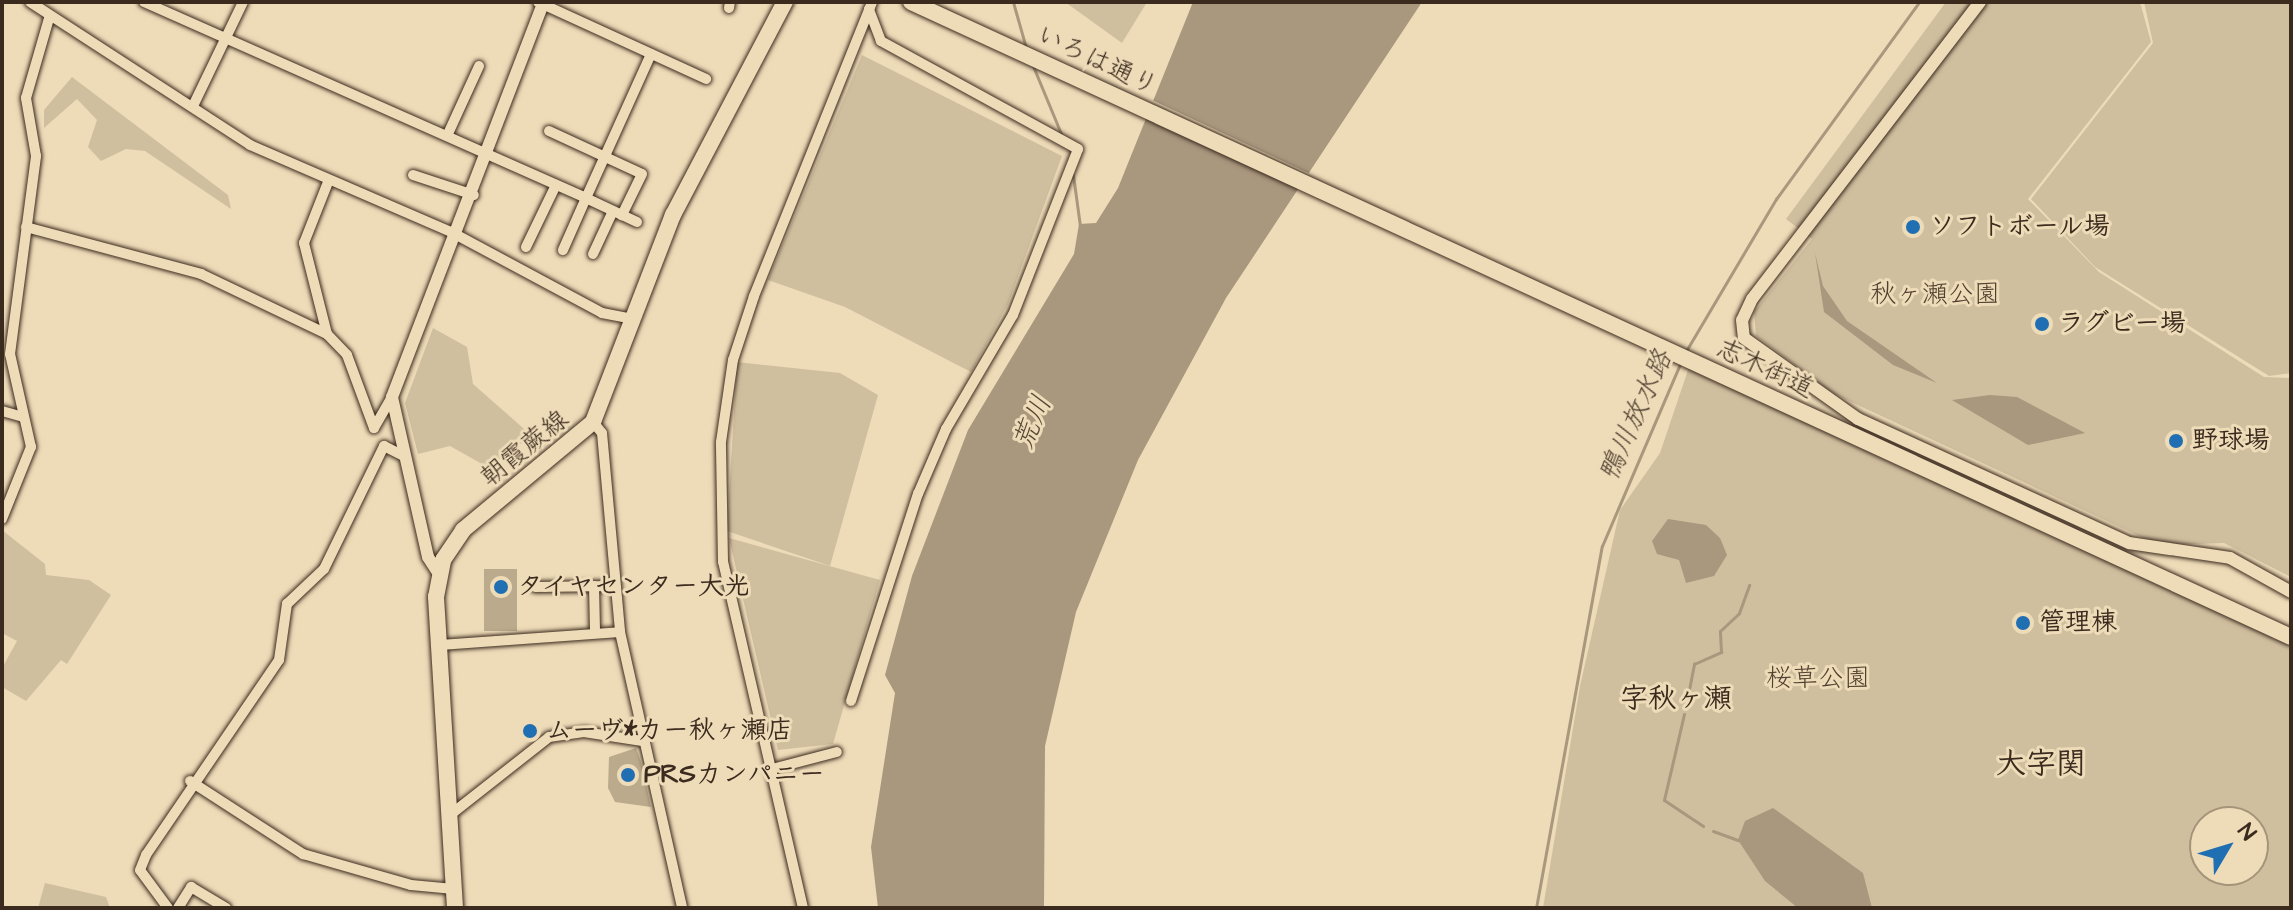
<!DOCTYPE html>
<meta charset="utf-8">
<style>
body{margin:0}
#map{position:relative;width:2293px;height:910px;overflow:hidden;background:#eedbb8;font-family:"Architects Daughter","Klee One",sans-serif}
div>[style]{position:absolute}
[style*='--x']{left:calc(var(--x)*1px);top:calc(var(--y)*1px);width:calc(var(--w)*1px);rotate:calc(var(--a)*1deg)}
.green>*{inset:0;background:#d0bf9f}
.water>*{inset:0;background:#a9977e}
.pier>*{inset:0;background:#eedbb8;transform-origin:0 0}
.stream>*{height:3px;margin:-1.5px;padding:0 1.5px;transform-origin:1.5px;border-radius:1.5px;background:#a9977e}
.building>*{inset:0;background:#bcaa8d;transform-origin:0 0}
.roads{filter:drop-shadow(0 0 2px #3b2a1e) drop-shadow(0 0 2px #3b2a1e)}
.minor>*{height:10px;margin:-5px;padding:0 5px;transform-origin:5px;border-radius:5px;background:#eedbb8}
.tertiary>*{height:12px;margin:-6px;padding:0 6px;transform-origin:6px;border-radius:6px;background:#eedbb8}
.primary>*{height:16px;margin:-8px;padding:0 8px;transform-origin:8px;border-radius:8px;background:#eedbb8}
.dots>*{width:22px;height:22px;translate:-50% -50%;box-sizing:border-box;border:4px solid #eedbb8;border-radius:50%}
span{translate:-50% -50%;white-space:nowrap;text-align:center;line-height:1.15;-webkit-text-stroke:6px #eedbb8;paint-order:stroke}
.street-label{font-size:26px;color:#3b2a1e}
.poi-label{font-size:26px;color:#3b2a1e;font-weight:700}
.left{translate:0 -50%;text-align:left}
.park-label{font-size:26px;color:#514031}
.water-label{font-size:28px;color:#564536;font-style:italic}
.neighbourhood-label{font-size:28px;color:#3b2a1e;font-weight:700}
.quarter-label{font-size:30px;color:#3b2a1e;font-weight:700}
.frame{position:absolute;inset:0;border:4px solid #3b2a1e;pointer-events:none}
.north{position:absolute;left:2189px;top:806px;width:80px;height:80px;box-sizing:border-box;background:#eedbb8;border:2px solid #a6947a;border-radius:50%;rotate:52deg;font-size:22px;font-weight:700;line-height:32px;text-align:center;color:#3b2a1e}
.north::after{content:'';display:block;margin:auto;width:28px;height:36px;background:#1f6fb2;clip-path:polygon(50% 0,100% 100%,50% 72%,0 100%)}
</style>
<div id="map">
<div class="green">
<div style="clip-path:polygon(1065px 2px,1147px 2px,1122px 43px)"></div>
<div style="clip-path:polygon(1946px 2px,2140px 2px,2151px 42px,2028px 199px,2099px 272px,2264px 377px,2291px 378px,2291px 577px,2224px 543px,2162px 545px,2139px 536px,1834px 394px,1756px 336px,1754px 312px,1812px 239px,1786px 219px)"></div>
<div style="clip-path:polygon(2144px 2px,2291px 2px,2291px 373px,2269px 376px,2095px 267px,2031px 199px,2153px 43px)"></div>
<div style="clip-path:polygon(862px 55px,1062px 156px,1008px 304px,971px 372px,845px 307px,768px 280px)"></div>
<div style="clip-path:polygon(72px 77px,228px 195px,231px 209px,145px 151px,126px 149px,101px 161px,88px 147px,97px 120px,77px 99px,44px 128px,44px 110px)"></div>
<div style="clip-path:polygon(433px 328px,467px 347px,473px 384px,531px 435px,491px 469px,450px 446px,418px 454px,405px 403px)"></div>
<div style="clip-path:polygon(737px 362px,840px 373px,878px 395px,830px 566px,727px 531px)"></div>
<div style="clip-path:polygon(evenodd,1689px 367px,2291px 644px,2291px 908px,1543px 908px,1580px 686px,1620px 510px,1660px 453px,1689px 367px,2205px 822px,2253px 822px,2253px 870px,2205px 870px,2205px 822px)"></div>
<div style="clip-path:polygon(2px 530px,45px 564px,46px 575px,89px 580px,111px 595px,67px 664px,61px 660px,26px 701px,2px 687px,2px 668px,17px 641px,2px 633px)"></div>
<div style="clip-path:polygon(729px 538px,880px 580px,833px 744px,778px 750px)"></div>
<div style="clip-path:polygon(45px 883px,106px 897px,110px 908px,38px 908px)"></div>
</div>
<div class="water">
<div style="clip-path:polygon(1193px 2px,1422px 2px,1226px 298px,1138px 460px,1076px 612px,1045px 746px,1044px 908px,878px 908px,871px 847px,895px 693px,885px 675px,912px 576px,968px 430px,1074px 254px,1079px 224px,1096px 223px,1118px 188px)"></div>
<div style="clip-path:polygon(1815px 253px,1823px 286px,1847px 321px,1937px 383px,1893px 365px,1824px 312px)"></div>
<div style="clip-path:polygon(1990px 395px,2017px 397px,2085px 433px,2028px 445px,1952px 400px)"></div>
<div style="clip-path:polygon(1668px 519px,1706px 525px,1720px 538px,1727px 555px,1714px 576px,1686px 583px,1679px 560px,1657px 554px,1652px 541px)"></div>
<div style="clip-path:polygon(1773px 808px,1863px 873px,1872px 908px,1798px 908px,1765px 881px,1738px 840px,1745px 821px)"></div>
</div>
<div class="pier">
<div style="left:1152px;top:100px;width:176px;height:18px;rotate:25deg"></div>
</div>
<div class="stream">
<div style="--x:1013;--y:2;--w:48;--a:74.2"></div>
<div style="--x:1033;--y:66;--w:76;--a:67.5"></div>
<div style="--x:1073;--y:175;--w:51;--a:82.2"></div>
<div style="--x:1686;--y:351;--w:177;--a:-59.4"></div>
<div style="--x:1776;--y:199;--w:243;--a:-54"></div>
<div style="--x:1688;--y:695;--w:32;--a:-79"></div>
<div style="--x:1694;--y:664;--w:30;--a:-24"></div>
<div style="--x:1721;--y:652;--w:21;--a:-93"></div>
<div style="--x:1720;--y:631;--w:26;--a:-43"></div>
<div style="--x:1739;--y:613;--w:30;--a:-70"></div>
<div style="--x:1684;--y:714;--w:88;--a:103.1"></div>
<div style="--x:1664;--y:800;--w:47;--a:33.7"></div>
<div style="--x:1713;--y:831;--w:27;--a:20"></div>
<div style="--x:1536;--y:908;--w:368;--a:-79.7"></div>
<div style="--x:1602;--y:546;--w:200;--a:-66.8"></div>
</div>
<div class="building">
<div style="left:484px;top:569px;width:33px;height:62px"></div>
<div style="clip-path:polygon(636px 748px,641px 762px,651px 807px,615px 802px,608px 788px,609px 757px)"></div>
</div>
<div class="roads">
<div class="minor">
<div style="--x:30;--y:2;--w:262;--a:33"></div>
<div style="--x:250;--y:145;--w:221;--a:23.4"></div>
<div style="--x:453;--y:233;--w:169;--a:28.2"></div>
<div style="--x:602;--y:313;--w:31;--a:11"></div>
<div style="--x:144;--y:2;--w:484;--a:23.9"></div>
<div style="--x:586;--y:198;--w:57;--a:113.9"></div>
<div style="--x:538;--y:2;--w:185;--a:24.6"></div>
<div style="--x:729;--y:8;--w:6;--a:-81"></div>
<div style="--x:193;--y:106;--w:115;--a:-64.3"></div>
<div style="--x:549;--y:131;--w:102;--a:24.8"></div>
<div style="--x:642;--y:174;--w:46;--a:116"></div>
<div style="--x:447;--y:136;--w:77;--a:-65.4"></div>
<div style="--x:413;--y:175;--w:64;--a:18.2"></div>
<div style="--x:637;--y:222;--w:56;--a:-154.8"></div>
<div style="--x:586;--y:198;--w:158;--a:-65.7"></div>
<div style="--x:26;--y:227;--w:181;--a:15"></div>
<div style="--x:201;--y:274;--w:140;--a:25.5"></div>
<div style="--x:327;--y:334;--w:29;--a:46"></div>
<div style="--x:347;--y:355;--w:78;--a:69.7"></div>
<div style="--x:374;--y:428;--w:36;--a:-60"></div>
<div style="--x:526;--y:247;--w:69;--a:-64.2"></div>
<div style="--x:593;--y:254;--w:47;--a:-65.1"></div>
<div style="--x:327;--y:334;--w:94;--a:-104.2"></div>
<div style="--x:304;--y:243;--w:66;--a:-68.5"></div>
<div style="--x:2;--y:411;--w:22;--a:16"></div>
<div style="--x:593;--y:422;--w:14;--a:51"></div>
<div style="--x:602;--y:433;--w:200;--a:84.8"></div>
<div style="--x:620;--y:632;--w:283;--a:77.3"></div>
<div style="--x:2;--y:519;--w:78;--a:-68.1"></div>
<div style="--x:31;--y:447;--w:95;--a:-102.7"></div>
<div style="--x:10;--y:354;--w:200;--a:-82.5"></div>
<div style="--x:36;--y:156;--w:59;--a:-99.8"></div>
<div style="--x:26;--y:98;--w:86;--a:-73.9"></div>
<div style="--x:594;--y:586;--w:45;--a:88.7"></div>
<div style="--x:535;--y:587;--w:78;--a:-0.7"></div>
<div style="--x:440;--y:645;--w:180;--a:-4.1"></div>
<div style="--x:851;--y:701;--w:218;--a:-72.1"></div>
<div style="--x:918;--y:494;--w:71;--a:-66.7"></div>
<div style="--x:946;--y:429;--w:132;--a:-59.6"></div>
<div style="--x:1013;--y:315;--w:178;--a:-68.6"></div>
<div style="--x:1078;--y:149;--w:225;--a:-151.3"></div>
<div style="--x:881;--y:41;--w:34;--a:-111"></div>
<div style="--x:772;--y:769;--w:67;--a:-14.7"></div>
<div style="--x:190;--y:781;--w:135;--a:32.9"></div>
<div style="--x:303;--y:854;--w:112;--a:16"></div>
<div style="--x:411;--y:885;--w:43;--a:5.3"></div>
<div style="--x:450;--y:815;--w:126;--a:-38.2"></div>
<div style="--x:549;--y:737;--w:35;--a:-8"></div>
<div style="--x:584;--y:732;--w:59;--a:8.8"></div>
<div style="--x:168;--y:908;--w:47;--a:-126.4"></div>
<div style="--x:140;--y:870;--w:16;--a:-68"></div>
<div style="--x:146;--y:855;--w:236;--a:-55.7"></div>
<div style="--x:279;--y:660;--w:57;--a:-81.9"></div>
<div style="--x:287;--y:604;--w:51;--a:-43.4"></div>
<div style="--x:324;--y:569;--w:137;--a:-64"></div>
<div style="--x:384;--y:446;--w:20;--a:27"></div>
<div style="--x:178;--y:908;--w:25;--a:-58"></div>
<div style="--x:191;--y:887;--w:41;--a:31"></div>
<div style="--x:803;--y:908;--w:355;--a:-103"></div>
<div style="--x:723;--y:562;--w:120;--a:-91"></div>
<div style="--x:721;--y:442;--w:83;--a:-81.7"></div>
<div style="--x:733;--y:360;--w:67;--a:-71.8"></div>
<div style="--x:754;--y:296;--w:317;--a:-68.1"></div>
</div>
<div class="tertiary">
<div style="--x:1980;--y:2;--w:374;--a:127.5"></div>
<div style="--x:1752;--y:299;--w:23;--a:115"></div>
<div style="--x:1742;--y:320;--w:18;--a:84"></div>
<div style="--x:1744;--y:338;--w:140;--a:35.4"></div>
<div style="--x:1858;--y:419;--w:298;--a:24.6"></div>
<div style="--x:2129;--y:543;--w:102;--a:8.4"></div>
<div style="--x:2230;--y:558;--w:70;--a:29.1"></div>
<div style="--x:439;--y:574;--w:20;--a:-123"></div>
<div style="--x:428;--y:557;--w:164;--a:-102.7"></div>
<div style="--x:392;--y:397;--w:423;--a:-69"></div>
</div>
<div class="primary">
<div style="--x:911;--y:2;--w:1519;--a:24.71"></div>
<div style="--x:455;--y:908;--w:312;--a:-93.5"></div>
<div style="--x:436;--y:597;--w:38;--a:-79"></div>
<div style="--x:443;--y:560;--w:36;--a:-56"></div>
<div style="--x:463;--y:530;--w:169;--a:-39.7"></div>
<div style="--x:593;--y:422;--w:222;--a:-68.9"></div>
<div style="--x:673;--y:215;--w:241;--a:-62.3"></div>
</div>
</div>
<div class="dots">
<div style="left:1913px;top:227px;background:#1f6fb2"></div>
<div style="left:2042px;top:324px;background:#1f6fb2"></div>
<div style="left:2176px;top:441px;background:#1f6fb2"></div>
<div style="left:501px;top:587px;background:#1f6fb2"></div>
<div style="left:2023px;top:623px;background:#1f6fb2"></div>
<div style="left:530px;top:731px;background:#1f6fb2"></div>
<div style="left:628px;top:775px;background:#1f6fb2"></div>
</div>
<div class="street-label">
<span style="left:1097px;top:61px;rotate:25deg">いろは通り</span>
<span style="left:1765px;top:369px;rotate:25deg">志木街道</span>
<span style="left:525px;top:449px;rotate:-39deg">朝霞蕨線</span>
</div>
<div class="poi-label">
<span class="left" style="left:1929px;top:227px">ソフトボール場</span>
<span class="left" style="left:2058px;top:324px">ラグビー場</span>
<span class="left" style="left:2192px;top:441px">野球場</span>
<span class="left" style="left:517px;top:587px">タイヤセンター大光</span>
<span class="left" style="left:2039px;top:623px">管理棟</span>
<span class="left" style="left:546px;top:731px">ムーヴ*カー秋ヶ瀬店</span>
<span class="left" style="left:644px;top:775px">PRSカンパニー</span>
</div>
<div class="park-label">
<span style="left:1935px;top:295px">秋ヶ瀬公園</span>
<span style="left:1818px;top:679px">桜草公園</span>
</div>
<div class="water-label">
<span style="left:1636px;top:416px;rotate:-66deg">鴨川放水路</span>
<span style="left:1033px;top:423px;rotate:-67deg">荒川</span>
</div>
<div class="neighbourhood-label">
<span style="left:1676px;top:699px">字秋ヶ瀬</span>
</div>
<div class="quarter-label">
<span style="left:2041px;top:764px">大字関</span>
</div>
<div class="frame"></div>
<div class="north">N</div>
</div>
